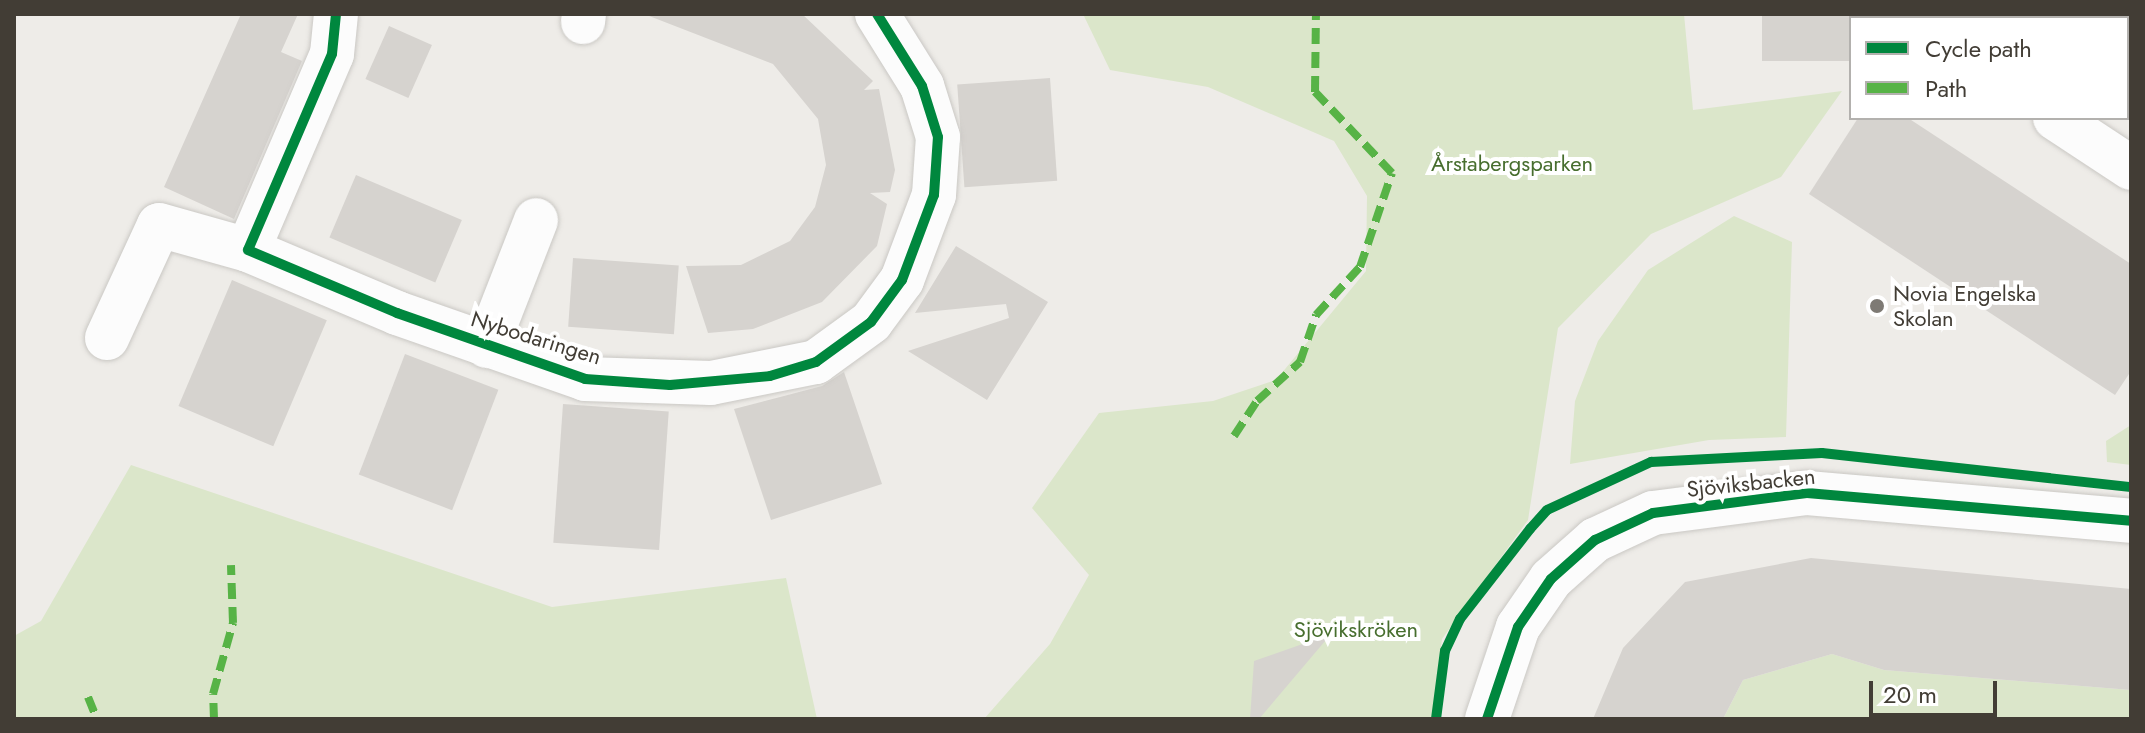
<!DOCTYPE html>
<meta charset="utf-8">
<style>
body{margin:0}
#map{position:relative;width:2145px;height:733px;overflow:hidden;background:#eeece8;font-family:Jost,sans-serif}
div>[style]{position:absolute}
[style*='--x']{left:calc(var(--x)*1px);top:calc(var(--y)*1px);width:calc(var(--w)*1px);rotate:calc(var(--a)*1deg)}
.green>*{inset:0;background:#dbe6ca}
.building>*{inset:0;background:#d6d3cf;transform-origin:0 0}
.roads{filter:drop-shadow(0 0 2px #cac8c4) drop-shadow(0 0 2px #cac8c4)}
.minor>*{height:44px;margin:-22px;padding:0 22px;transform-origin:22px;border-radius:22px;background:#fcfcfc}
.quiet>*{height:8px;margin-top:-4px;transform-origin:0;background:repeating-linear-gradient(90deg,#57b346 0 16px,transparent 0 24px)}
.cycleway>*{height:10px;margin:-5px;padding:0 5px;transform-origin:5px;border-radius:5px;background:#00873e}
.dots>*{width:22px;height:22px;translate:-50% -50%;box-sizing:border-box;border:4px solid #fff;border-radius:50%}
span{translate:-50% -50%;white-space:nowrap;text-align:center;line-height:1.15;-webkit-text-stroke:8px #fff;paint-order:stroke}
.park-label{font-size:22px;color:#476e2e}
.poi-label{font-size:22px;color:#423d35}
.left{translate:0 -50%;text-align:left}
.street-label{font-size:22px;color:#423d35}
.frame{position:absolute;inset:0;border:16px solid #423d35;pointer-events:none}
.legend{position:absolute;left:1849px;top:16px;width:280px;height:104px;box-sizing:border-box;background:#fff;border:2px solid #b3b1ae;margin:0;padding:10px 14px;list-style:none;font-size:24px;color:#423d35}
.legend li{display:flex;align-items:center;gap:16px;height:40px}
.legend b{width:40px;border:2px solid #b3b1ae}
.scale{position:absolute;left:1869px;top:681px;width:128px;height:36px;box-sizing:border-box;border:4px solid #423d35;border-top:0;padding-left:10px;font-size:24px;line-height:28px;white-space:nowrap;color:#423d35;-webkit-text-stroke:6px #fff;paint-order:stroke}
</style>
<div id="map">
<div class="green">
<div style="clip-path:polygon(1083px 14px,1684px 14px,1693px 110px,1842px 91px,1781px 177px,1651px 234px,1558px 328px,1528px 520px,1442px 639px,1432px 719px,984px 719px,1050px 644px,1089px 575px,1032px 508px,1099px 413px,1213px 401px,1276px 380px,1366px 271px,1367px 196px,1334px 141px,1208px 87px,1110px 70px)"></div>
<div style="clip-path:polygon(1734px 216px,1792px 242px,1786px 437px,1709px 440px,1570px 464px,1575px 401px,1598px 341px,1648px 270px)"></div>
<div style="clip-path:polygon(2131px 425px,2131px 465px,2107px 462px,2106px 441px)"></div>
<div style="clip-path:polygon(131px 465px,552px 607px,786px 578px,817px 719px,14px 719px,14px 636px,41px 621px)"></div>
<div style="clip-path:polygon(1832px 654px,1884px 670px,2131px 690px,2131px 719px,1723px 719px,1743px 680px)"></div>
</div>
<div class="building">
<div style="clip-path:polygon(241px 14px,298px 14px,281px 52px,302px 61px,234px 219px,164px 187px)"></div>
<div style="clip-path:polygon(644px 14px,802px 14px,873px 81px,864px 90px,879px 89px,895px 170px,890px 192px,870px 193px,887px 204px,877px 246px,822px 302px,753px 329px,708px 333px,686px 266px,741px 265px,790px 241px,815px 207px,826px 165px,818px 119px,773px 64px)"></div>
<div style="left:1762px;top:14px;width:89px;height:47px"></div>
<div style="left:389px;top:26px;width:47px;height:58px;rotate:24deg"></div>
<div style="left:1050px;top:78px;width:103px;height:93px;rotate:86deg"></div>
<div style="clip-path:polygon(1858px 118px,1908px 118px,2131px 264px,2131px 371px,2115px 395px,1809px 194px)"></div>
<div style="left:356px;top:175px;width:115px;height:68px;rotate:23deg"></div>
<div style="clip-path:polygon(956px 246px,1048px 302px,987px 400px,908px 351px,1009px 318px,1006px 304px,915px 313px)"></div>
<div style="left:573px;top:258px;width:106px;height:69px;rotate:4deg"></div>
<div style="left:232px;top:280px;width:103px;height:137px;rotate:23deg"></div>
<div style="left:405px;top:354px;width:100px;height:129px;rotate:21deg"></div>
<div style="clip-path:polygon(844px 372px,882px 484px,771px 520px,734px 409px,822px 386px)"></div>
<div style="left:563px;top:404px;width:106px;height:139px;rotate:4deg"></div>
<div style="clip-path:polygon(1811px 558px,2131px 589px,2131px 690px,1884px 670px,1832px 654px,1743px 680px,1723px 719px,1593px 719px,1623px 648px,1685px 582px)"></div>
<div style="clip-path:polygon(1331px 634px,1259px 719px,1250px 719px,1254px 661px)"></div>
</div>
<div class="roads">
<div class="minor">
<div style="--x:1962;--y:14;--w:4;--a:90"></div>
<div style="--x:583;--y:22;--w:8;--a:-83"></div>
<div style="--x:2055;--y:118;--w:91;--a:33.3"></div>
<div style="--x:248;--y:250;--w:213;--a:-66.8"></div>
<div style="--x:332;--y:54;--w:40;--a:-84.3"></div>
<div style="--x:107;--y:338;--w:124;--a:-65.3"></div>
<div style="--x:159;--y:225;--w:92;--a:15.7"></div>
<div style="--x:248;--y:250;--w:162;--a:22.9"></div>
<div style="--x:397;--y:313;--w:199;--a:19.3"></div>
<div style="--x:585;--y:379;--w:126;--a:1.8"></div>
<div style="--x:711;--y:383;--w:107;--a:-11.3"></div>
<div style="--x:816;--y:362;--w:68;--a:-36"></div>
<div style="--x:871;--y:322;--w:52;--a:-53.6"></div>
<div style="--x:902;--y:280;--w:91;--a:-69.4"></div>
<div style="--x:934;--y:195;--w:58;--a:-86.1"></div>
<div style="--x:938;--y:137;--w:53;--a:-107.4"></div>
<div style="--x:922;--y:86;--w:85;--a:-122"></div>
<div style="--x:487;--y:346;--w:135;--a:-68.7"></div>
<div style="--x:1487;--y:719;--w:97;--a:-71.4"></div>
<div style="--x:1518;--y:627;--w:58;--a:-55.5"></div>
<div style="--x:1551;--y:579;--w:59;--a:-41.6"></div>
<div style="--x:1595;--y:540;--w:64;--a:-25"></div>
<div style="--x:1653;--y:513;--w:155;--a:-7.4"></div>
<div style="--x:1807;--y:493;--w:325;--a:4.9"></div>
</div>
</div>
<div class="quiet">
<div style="--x:1234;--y:436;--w:42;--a:-56.7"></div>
<div style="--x:1257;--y:401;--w:58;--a:-42.2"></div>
<div style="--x:1300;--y:362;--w:50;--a:-71.2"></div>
<div style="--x:1316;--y:315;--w:65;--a:-47.5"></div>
<div style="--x:1360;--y:267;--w:99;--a:-71.2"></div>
<div style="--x:1392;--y:173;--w:112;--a:-133.5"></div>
<div style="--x:1315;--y:92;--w:78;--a:-89.3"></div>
<div style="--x:88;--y:697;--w:24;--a:68"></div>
<div style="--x:214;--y:719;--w:25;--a:-92"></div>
<div style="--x:213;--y:694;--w:74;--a:-74.3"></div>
<div style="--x:233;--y:623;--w:58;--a:-92"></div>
</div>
<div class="cycleway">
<div style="--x:336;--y:14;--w:40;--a:95.7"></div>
<div style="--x:332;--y:54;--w:213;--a:113.2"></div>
<div style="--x:248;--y:250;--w:162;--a:22.9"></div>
<div style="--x:397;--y:313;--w:199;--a:19.3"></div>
<div style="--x:585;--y:379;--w:85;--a:4"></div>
<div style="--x:670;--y:385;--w:100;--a:-5.1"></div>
<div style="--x:770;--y:376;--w:48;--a:-16.9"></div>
<div style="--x:816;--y:362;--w:68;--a:-36"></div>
<div style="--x:871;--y:322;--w:52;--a:-53.6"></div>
<div style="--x:902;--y:280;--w:91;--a:-69.4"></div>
<div style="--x:934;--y:195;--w:58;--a:-86.1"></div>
<div style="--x:938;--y:137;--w:53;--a:-107.4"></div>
<div style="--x:922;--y:86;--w:85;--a:-122"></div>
<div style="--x:1436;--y:719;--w:69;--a:-82.5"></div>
<div style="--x:1445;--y:651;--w:35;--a:-65"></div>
<div style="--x:1460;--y:619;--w:114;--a:-52.1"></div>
<div style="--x:1530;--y:529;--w:25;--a:-48"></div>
<div style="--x:1547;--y:510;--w:115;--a:-24.8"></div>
<div style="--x:1651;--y:462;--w:171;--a:-3"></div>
<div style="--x:1822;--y:453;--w:311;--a:6.3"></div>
<div style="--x:1487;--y:719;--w:97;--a:-71.4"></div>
<div style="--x:1518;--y:627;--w:58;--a:-55.5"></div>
<div style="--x:1551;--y:579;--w:59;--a:-41.6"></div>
<div style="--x:1595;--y:540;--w:64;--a:-25"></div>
<div style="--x:1653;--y:513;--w:155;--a:-7.4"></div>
<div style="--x:1807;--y:493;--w:325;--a:4.9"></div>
</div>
<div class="dots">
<div style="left:1877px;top:306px;background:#7e7a74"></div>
</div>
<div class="park-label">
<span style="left:1512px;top:164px">Årstabergsparken</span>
<span style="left:1356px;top:630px">Sjövikskröken</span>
</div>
<div class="poi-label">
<span class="left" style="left:1893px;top:306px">Novia Engelska<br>Skolan</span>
</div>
<div class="street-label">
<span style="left:536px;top:338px;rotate:17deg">Nybodaringen</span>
<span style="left:1751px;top:483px;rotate:-6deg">Sjöviksbacken</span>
</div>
<div class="frame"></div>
<ul class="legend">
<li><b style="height:10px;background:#00873e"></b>Cycle path</li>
<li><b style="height:10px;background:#57b346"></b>Path</li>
</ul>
<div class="scale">20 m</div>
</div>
